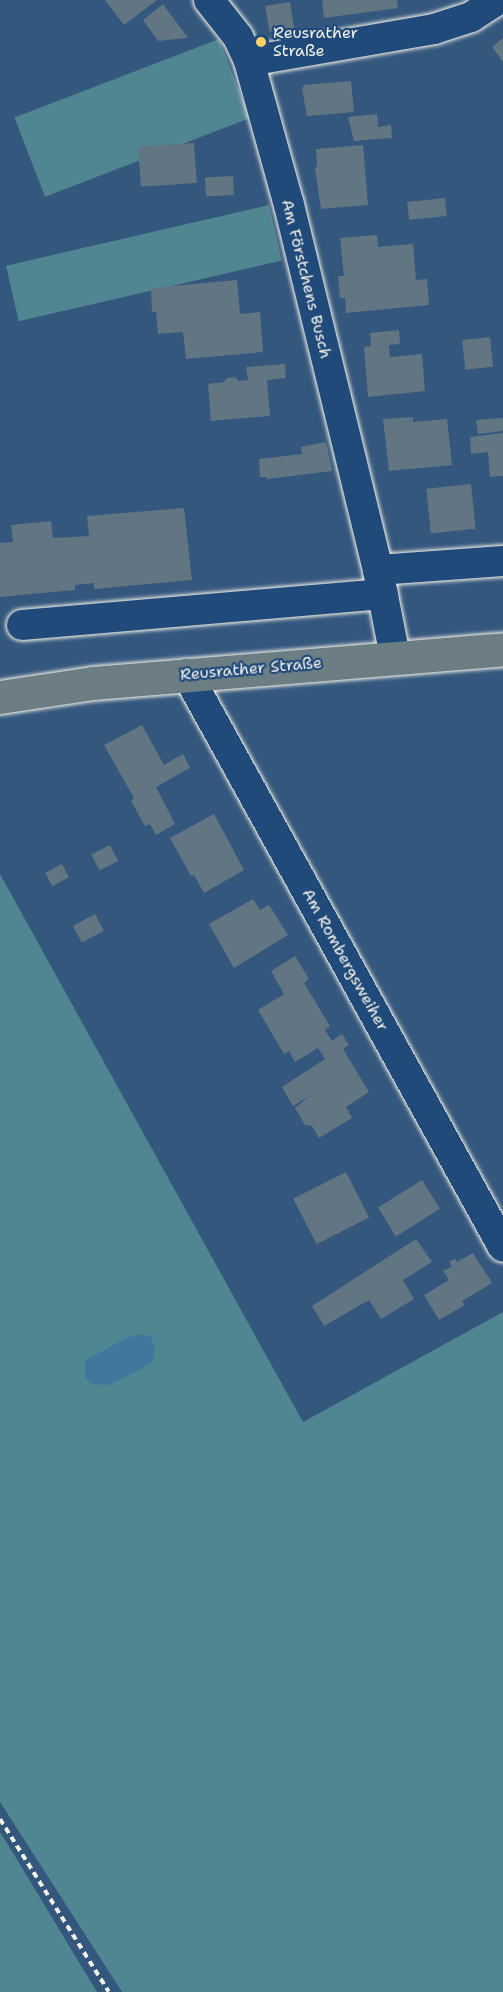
<!DOCTYPE html>
<meta charset="utf-8">
<style>
body{margin:0}
#map{position:relative;width:503px;height:1992px;overflow:hidden;background:#33577d;font-family:"Shantell Sans",sans-serif}
div>[style]{position:absolute}
[style*='--x']{left:calc(var(--x)*1px);top:calc(var(--y)*1px);width:calc(var(--w)*1px);rotate:calc(var(--a)*1deg)}
.green>*{inset:0;background:#508592;transform-origin:0 0}
.water>*{inset:0;background:#41779d}
.building>*{inset:0;background:#627583;transform-origin:0 0}
.path>*{height:4px;margin-top:-2px;transform-origin:0;background:repeating-linear-gradient(90deg,#f4f1e8 0 6px,transparent 0 10.5px)}
.roads{filter:drop-shadow(0 0 2px #f4f1e8) drop-shadow(0 0 2px #f4f1e8)}
.minor>*{height:30px;margin:-15px;padding:0 15px;transform-origin:15px;border-radius:15px;background:#1f4a7a}
.major>*{height:33px;margin:-16.5px;padding:0 16.5px;transform-origin:16.5px;border-radius:16.5px;background:#6c7e84}
.dots>*{width:16px;height:16px;translate:-50% -50%;box-sizing:border-box;border:3px solid #1f4a7a;border-radius:50%}
span{translate:-50% -50%;white-space:nowrap;text-align:center;line-height:1.15;-webkit-text-stroke:4.5px #1f4a7a;paint-order:stroke}
.poi-label{font-size:16px;color:#f4f1e8}
.left{translate:0 -50%;text-align:left}
.street-label{font-size:16px;color:#f4f1e8}
</style>
<div id="map">
<div class="green">
<div style="left:219px;top:39px;width:85px;height:219px;rotate:69deg"></div>
<div style="left:269px;top:205px;width:57px;height:270px;rotate:77deg"></div>
<div style="clip-path:polygon(0 874px,303px 1422px,503px 1312px,503px 1992px,122px 1992px,0 1802px)"></div>
<div style="clip-path:polygon(0 1832px,7px 1843px,97px 1992px,0 1992px)"></div>
</div>
<div class="water">
<div style="clip-path:polygon(143px 1334px,151px 1337px,155px 1349px,152px 1363px,109px 1385px,92px 1384px,85px 1377px,85px 1361px,126px 1338px)"></div>
</div>
<div class="building">
<div style="clip-path:polygon(105px 0,157px 0,124px 25px)"></div>
<div style="clip-path:polygon(322px 0,397px 0,398px 8px,324px 18px)"></div>
<div style="left:290px;top:2px;width:26px;height:25px;rotate:81deg"></div>
<div style="clip-path:polygon(163px 4px,188px 38px,158px 41px,143px 20px)"></div>
<div style="clip-path:polygon(503px 38px,503px 62px,492px 47px)"></div>
<div style="clip-path:polygon(351px 81px,354px 112px,307px 116px,302px 89px,304px 85px)"></div>
<div style="clip-path:polygon(377px 114px,378px 127px,391px 125px,392px 138px,354px 141px,348px 117px)"></div>
<div style="left:194px;top:143px;width:40px;height:56px;rotate:86deg"></div>
<div style="clip-path:polygon(363px 145px,368px 205px,321px 209px,315px 169px,317px 165px,316px 149px)"></div>
<div style="left:233px;top:176px;width:19px;height:28px;rotate:87deg"></div>
<div style="left:445px;top:198px;width:18px;height:38px;rotate:84deg"></div>
<div style="clip-path:polygon(377px 235px,378px 247px,413px 244px,416px 280px,427px 279px,429px 305px,346px 313px,345px 298px,340px 298px,338px 276px,344px 276px,340px 238px)"></div>
<div style="clip-path:polygon(237px 280px,240px 314px,260px 312px,263px 352px,186px 359px,183px 332px,158px 334px,156px 312px,152px 312px,151px 288px)"></div>
<div style="clip-path:polygon(399px 330px,400px 344px,389px 345px,390px 357px,422px 354px,425px 391px,368px 397px,364px 347px,371px 346px,370px 333px)"></div>
<div style="left:490px;top:337px;width:30px;height:28px;rotate:84deg"></div>
<div style="clip-path:polygon(285px 364px,286px 378px,267px 380px,270px 416px,211px 421px,208px 384px,224px 382px,227px 378px,235px 377px,239px 381px,248px 380px,246px 367px)"></div>
<div style="clip-path:polygon(413px 417px,413px 422px,447px 419px,452px 465px,389px 471px,383px 419px)"></div>
<div style="clip-path:polygon(503px 418px,503px 431px,478px 434px,476px 420px)"></div>
<div style="clip-path:polygon(503px 433px,503px 476px,490px 477px,488px 452px,471px 454px,470px 437px)"></div>
<div style="clip-path:polygon(326px 442px,332px 471px,267px 479px,266px 477px,260px 477px,259px 459px,302px 454px,301px 447px)"></div>
<div style="left:471px;top:484px;width:45px;height:45px;rotate:84deg"></div>
<div style="clip-path:polygon(184px 508px,192px 580px,94px 589px,94px 583px,75px 585px,75px 590px,0 597px,0 543px,13px 542px,11px 525px,51px 521px,53px 538px,89px 536px,87px 516px)"></div>
<div style="clip-path:polygon(142px 725px,164px 765px,183px 754px,190px 768px,156px 787px,175px 824px,156px 835px,150px 824px,145px 826px,131px 801px,134px 798px,104px 745px)"></div>
<div style="clip-path:polygon(214px 814px,244px 870px,204px 893px,194px 875px,191px 876px,170px 838px)"></div>
<div style="left:110px;top:845px;width:18px;height:21px;rotate:63deg"></div>
<div style="left:62px;top:864px;width:15px;height:19px;rotate:62deg"></div>
<div style="clip-path:polygon(253px 899px,260px 910px,269px 905px,288px 935px,234px 968px,209px 924px)"></div>
<div style="left:95px;top:914px;width:19px;height:25px;rotate:62deg"></div>
<div style="clip-path:polygon(295px 956px,309px 979px,304px 983px,330px 1026px,325px 1030px,332px 1041px,342px 1034px,349px 1045px,343px 1049px,369px 1092px,346px 1107px,352px 1118px,319px 1138px,312px 1126px,305px 1125px,295px 1108px,309px 1096px,293px 1106px,282px 1087px,325px 1059px,318px 1048px,295px 1062px,289px 1051px,284px 1054px,258px 1010px,284px 994px,271px 971px)"></div>
<div style="left:346px;top:1172px;width:51px;height:59px;rotate:63deg"></div>
<div style="left:422px;top:1180px;width:34px;height:52px;rotate:58deg"></div>
<div style="clip-path:polygon(416px 1239px,432px 1262px,403px 1280px,414px 1299px,381px 1319px,369px 1300px,324px 1326px,312px 1306px)"></div>
<div style="clip-path:polygon(473px 1253px,492px 1283px,462px 1301px,465px 1305px,439px 1320px,424px 1295px,449px 1280px,443px 1271px,452px 1266px,449px 1262px,455px 1259px,457px 1262px)"></div>
</div>
<div class="path">
<div style="--x:0;--y:1819;--w:204;--a:57.8"></div>
</div>
<div class="roads">
<div class="minor">
<div style="--x:209;--y:0;--w:47;--a:51.9"></div>
<div style="--x:238;--y:37;--w:26;--a:65"></div>
<div style="--x:249;--y:61;--w:149;--a:74.5"></div>
<div style="--x:289;--y:205;--w:376;--a:76.3"></div>
<div style="--x:378;--y:570;--w:89;--a:78.9"></div>
<div style="--x:249;--y:61;--w:188;--a:-9.8"></div>
<div style="--x:434;--y:29;--w:39;--a:-18"></div>
<div style="--x:471;--y:17;--w:31;--a:-33"></div>
<div style="--x:378;--y:570;--w:125;--a:-4.1"></div>
<div style="--x:22;--y:625;--w:362;--a:-4.9"></div>
<div style="--x:187;--y:674;--w:654;--a:61.12"></div>
</div>
<div class="major">
<div style="--x:0;--y:697;--w:94;--a:-8.6"></div>
<div style="--x:93;--y:683;--w:411;--a:-4.7"></div>
</div>
</div>
<div class="dots">
<div style="left:261px;top:42px;background:#ffd166"></div>
</div>
<div class="poi-label">
<span class="left" style="left:273px;top:42px">Reusrather<br>Straße</span>
</div>
<div class="street-label">
<span style="left:306px;top:279px;rotate:76deg">Am Förstchens Busch</span>
<span style="left:251px;top:669px;rotate:-5deg">Reusrather Straße</span>
<span style="left:345px;top:960px;rotate:61deg">Am Rombergsweiher</span>
</div>
</div>
